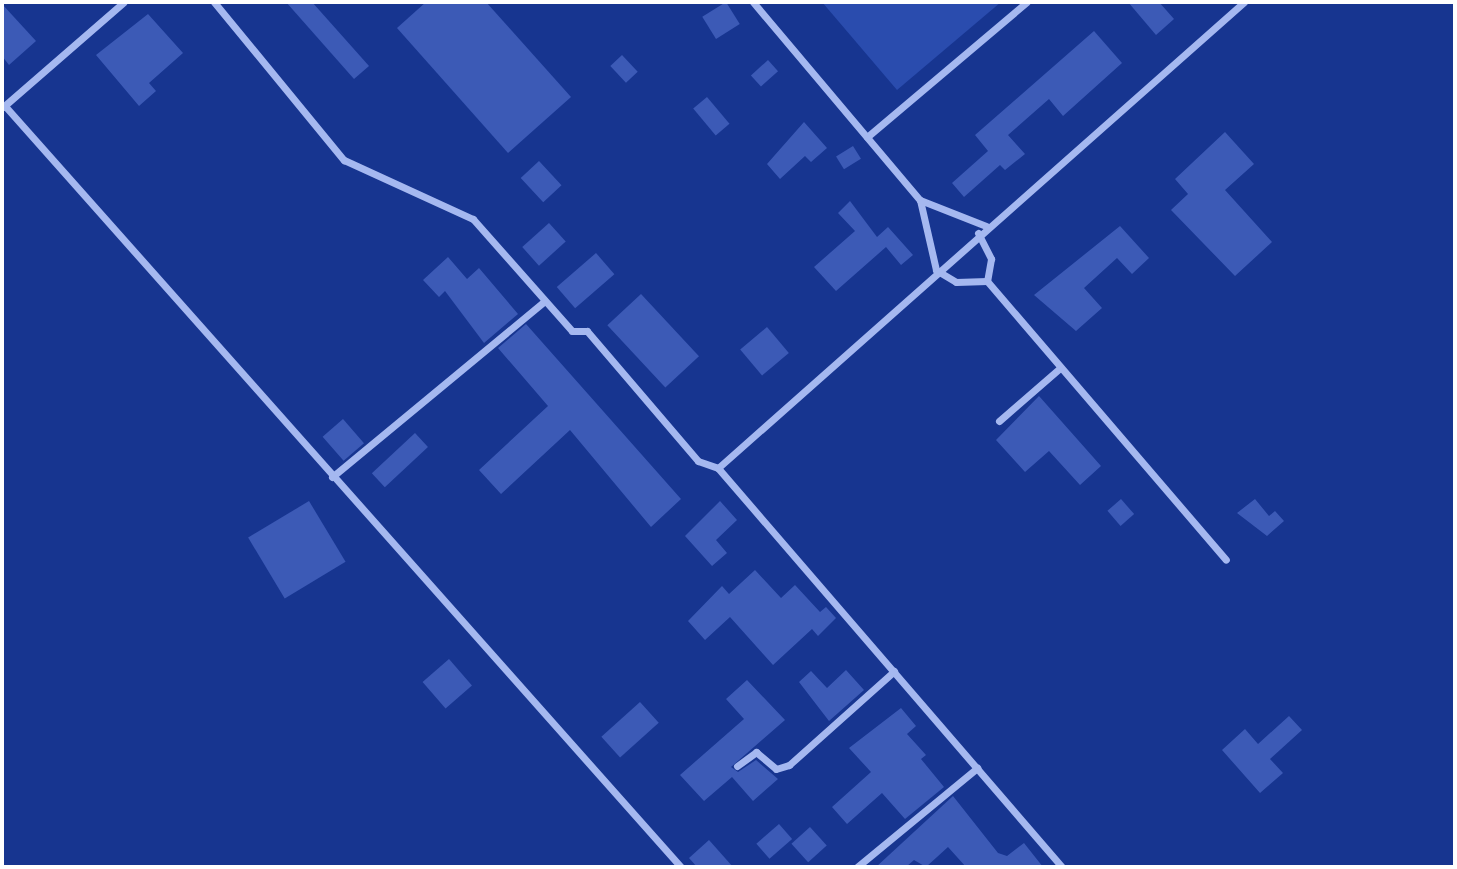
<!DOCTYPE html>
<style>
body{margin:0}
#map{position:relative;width:1457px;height:869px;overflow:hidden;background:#173590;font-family:"Fira Sans",sans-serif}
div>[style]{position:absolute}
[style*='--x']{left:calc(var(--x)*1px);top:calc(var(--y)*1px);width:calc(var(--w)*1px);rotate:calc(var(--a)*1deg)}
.green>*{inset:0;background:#2a4cae}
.building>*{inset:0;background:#3c5ab6;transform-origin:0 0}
.minor>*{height:7px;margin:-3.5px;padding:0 3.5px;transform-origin:3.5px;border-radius:3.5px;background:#a5b8f0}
span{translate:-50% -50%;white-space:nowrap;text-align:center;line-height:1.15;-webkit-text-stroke:7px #173590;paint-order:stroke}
.frame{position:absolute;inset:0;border:4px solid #fff;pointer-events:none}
</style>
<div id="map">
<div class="green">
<div style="clip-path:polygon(822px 2px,1001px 2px,897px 90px)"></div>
</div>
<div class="building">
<div style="clip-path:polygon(286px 2px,312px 2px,369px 66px,354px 79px)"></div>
<div style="clip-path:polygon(426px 2px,486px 2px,571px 97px,508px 153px,397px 28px)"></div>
<div style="left:726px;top:2px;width:26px;height:28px;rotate:58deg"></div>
<div style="clip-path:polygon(1128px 2px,1159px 2px,1174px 19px,1156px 35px)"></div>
<div style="clip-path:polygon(2px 4px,36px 41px,9px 65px,2px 56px)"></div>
<div style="clip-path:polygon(148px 14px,183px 53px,149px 83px,156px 91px,139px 106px,96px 55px)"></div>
<div style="clip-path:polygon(1094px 31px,1122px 63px,1063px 116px,1049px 99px,1008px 135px,1025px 154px,1005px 170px,1000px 165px,964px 197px,952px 183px,988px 151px,975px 135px)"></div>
<div style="left:622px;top:55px;width:23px;height:16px;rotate:47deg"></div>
<div style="left:768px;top:60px;width:15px;height:23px;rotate:48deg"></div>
<div style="left:707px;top:97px;width:35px;height:18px;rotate:50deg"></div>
<div style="clip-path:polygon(804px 122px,827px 148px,811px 162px,805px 156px,780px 179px,767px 164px)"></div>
<div style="clip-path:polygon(1225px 132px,1254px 164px,1225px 190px,1272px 242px,1235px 276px,1171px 210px,1188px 194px,1175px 179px)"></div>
<div style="left:853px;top:146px;width:15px;height:20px;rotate:58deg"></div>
<div style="left:539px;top:161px;width:33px;height:25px;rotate:47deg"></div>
<div style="clip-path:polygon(850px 201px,877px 237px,888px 227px,913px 255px,901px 265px,886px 247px,836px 291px,814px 267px,855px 231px,838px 213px)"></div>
<div style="left:549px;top:223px;width:25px;height:36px;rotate:48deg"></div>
<div style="clip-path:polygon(1120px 226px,1149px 258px,1132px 274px,1117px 258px,1084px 288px,1102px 308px,1076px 331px,1034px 295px)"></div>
<div style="left:596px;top:253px;width:28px;height:52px;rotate:49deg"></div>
<div style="clip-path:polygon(448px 257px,467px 279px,479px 268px,518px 314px,484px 343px,445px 291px,439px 297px,423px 280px)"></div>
<div style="left:641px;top:294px;width:85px;height:46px;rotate:47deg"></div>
<div style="clip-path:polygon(526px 324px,681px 499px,651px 527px,570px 430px,501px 494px,479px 470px,548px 406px,498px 348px)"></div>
<div style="left:767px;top:327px;width:34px;height:35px;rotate:50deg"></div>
<div style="clip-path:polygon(1039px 396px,1101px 466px,1080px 485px,1049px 451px,1025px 472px,996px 440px)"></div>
<div style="left:343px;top:419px;width:32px;height:27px;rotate:49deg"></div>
<div style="left:415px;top:433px;width:19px;height:59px;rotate:47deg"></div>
<div style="left:1121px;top:499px;width:20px;height:18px;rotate:49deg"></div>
<div style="clip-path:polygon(1255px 499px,1269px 516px,1275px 511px,1284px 521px,1267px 536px,1237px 513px)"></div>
<div style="left:309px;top:501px;width:71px;height:71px;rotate:59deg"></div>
<div style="clip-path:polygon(720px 501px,737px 520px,716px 540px,727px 553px,712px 566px,685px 536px)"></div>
<div style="clip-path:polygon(755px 570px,781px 598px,795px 585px,820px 612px,826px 607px,836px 618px,818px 636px,812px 629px,773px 665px,730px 617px,705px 640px,688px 621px,722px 586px,729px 594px)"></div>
<div style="left:449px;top:659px;width:35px;height:35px;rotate:49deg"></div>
<div style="clip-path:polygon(846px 670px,864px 690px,829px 721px,799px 682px,811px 671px,827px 688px)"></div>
<div style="clip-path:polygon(747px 680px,785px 720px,731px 767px,738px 772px,756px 760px,778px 779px,753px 801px,732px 777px,704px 801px,680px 775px,744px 719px,726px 699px)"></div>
<div style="left:640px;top:702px;width:28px;height:52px;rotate:48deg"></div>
<div style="clip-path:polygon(901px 708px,916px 726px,907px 734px,926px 755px,921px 759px,944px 787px,905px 819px,882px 793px,847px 824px,832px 807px,871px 772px,849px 748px)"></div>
<div style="clip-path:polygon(1289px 716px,1302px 730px,1270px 759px,1283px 773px,1260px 793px,1222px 750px,1245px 729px,1258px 744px)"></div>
<div style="clip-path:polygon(953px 796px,998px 853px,1007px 856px,1024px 843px,1043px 867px,966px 867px,948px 847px,926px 867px,914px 860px,906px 867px,876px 867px)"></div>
<div style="left:779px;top:824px;width:20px;height:30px;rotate:49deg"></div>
<div style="left:810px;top:827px;width:25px;height:25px;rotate:48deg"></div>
<div style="clip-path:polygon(709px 840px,733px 867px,697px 867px,689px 858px)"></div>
</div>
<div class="minor">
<div style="--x:214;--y:2;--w:205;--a:50.6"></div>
<div style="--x:344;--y:160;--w:142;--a:24.6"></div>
<div style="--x:473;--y:219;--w:149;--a:48.5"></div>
<div style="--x:572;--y:331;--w:15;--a:0"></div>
<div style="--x:587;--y:331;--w:171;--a:49.5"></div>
<div style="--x:698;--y:461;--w:21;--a:19"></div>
<div style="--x:753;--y:2;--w:259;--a:49.9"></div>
<div style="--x:920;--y:200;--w:72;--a:77.1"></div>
<div style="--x:936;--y:270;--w:23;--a:31"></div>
<div style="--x:956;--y:282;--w:31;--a:-2"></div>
<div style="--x:5;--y:106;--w:1018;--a:48.39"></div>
<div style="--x:3;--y:107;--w:160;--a:-41"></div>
<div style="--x:867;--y:137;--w:209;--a:-40.2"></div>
<div style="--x:920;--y:200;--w:71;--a:21.5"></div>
<div style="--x:978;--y:233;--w:29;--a:63"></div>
<div style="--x:991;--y:259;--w:22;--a:100"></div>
<div style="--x:987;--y:281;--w:367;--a:49.4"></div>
<div style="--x:999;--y:421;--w:81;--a:-41"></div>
<div style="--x:332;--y:477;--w:276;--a:-39.6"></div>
<div style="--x:737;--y:766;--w:24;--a:-36"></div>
<div style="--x:756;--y:752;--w:26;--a:40"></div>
<div style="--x:776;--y:769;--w:14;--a:-17"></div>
<div style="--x:789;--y:765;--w:141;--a:-41.8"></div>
<div style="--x:857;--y:867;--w:156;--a:-39.5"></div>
<div style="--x:1062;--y:867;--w:527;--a:-130.77"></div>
<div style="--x:718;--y:468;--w:703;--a:-41.54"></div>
</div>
<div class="frame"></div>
</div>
